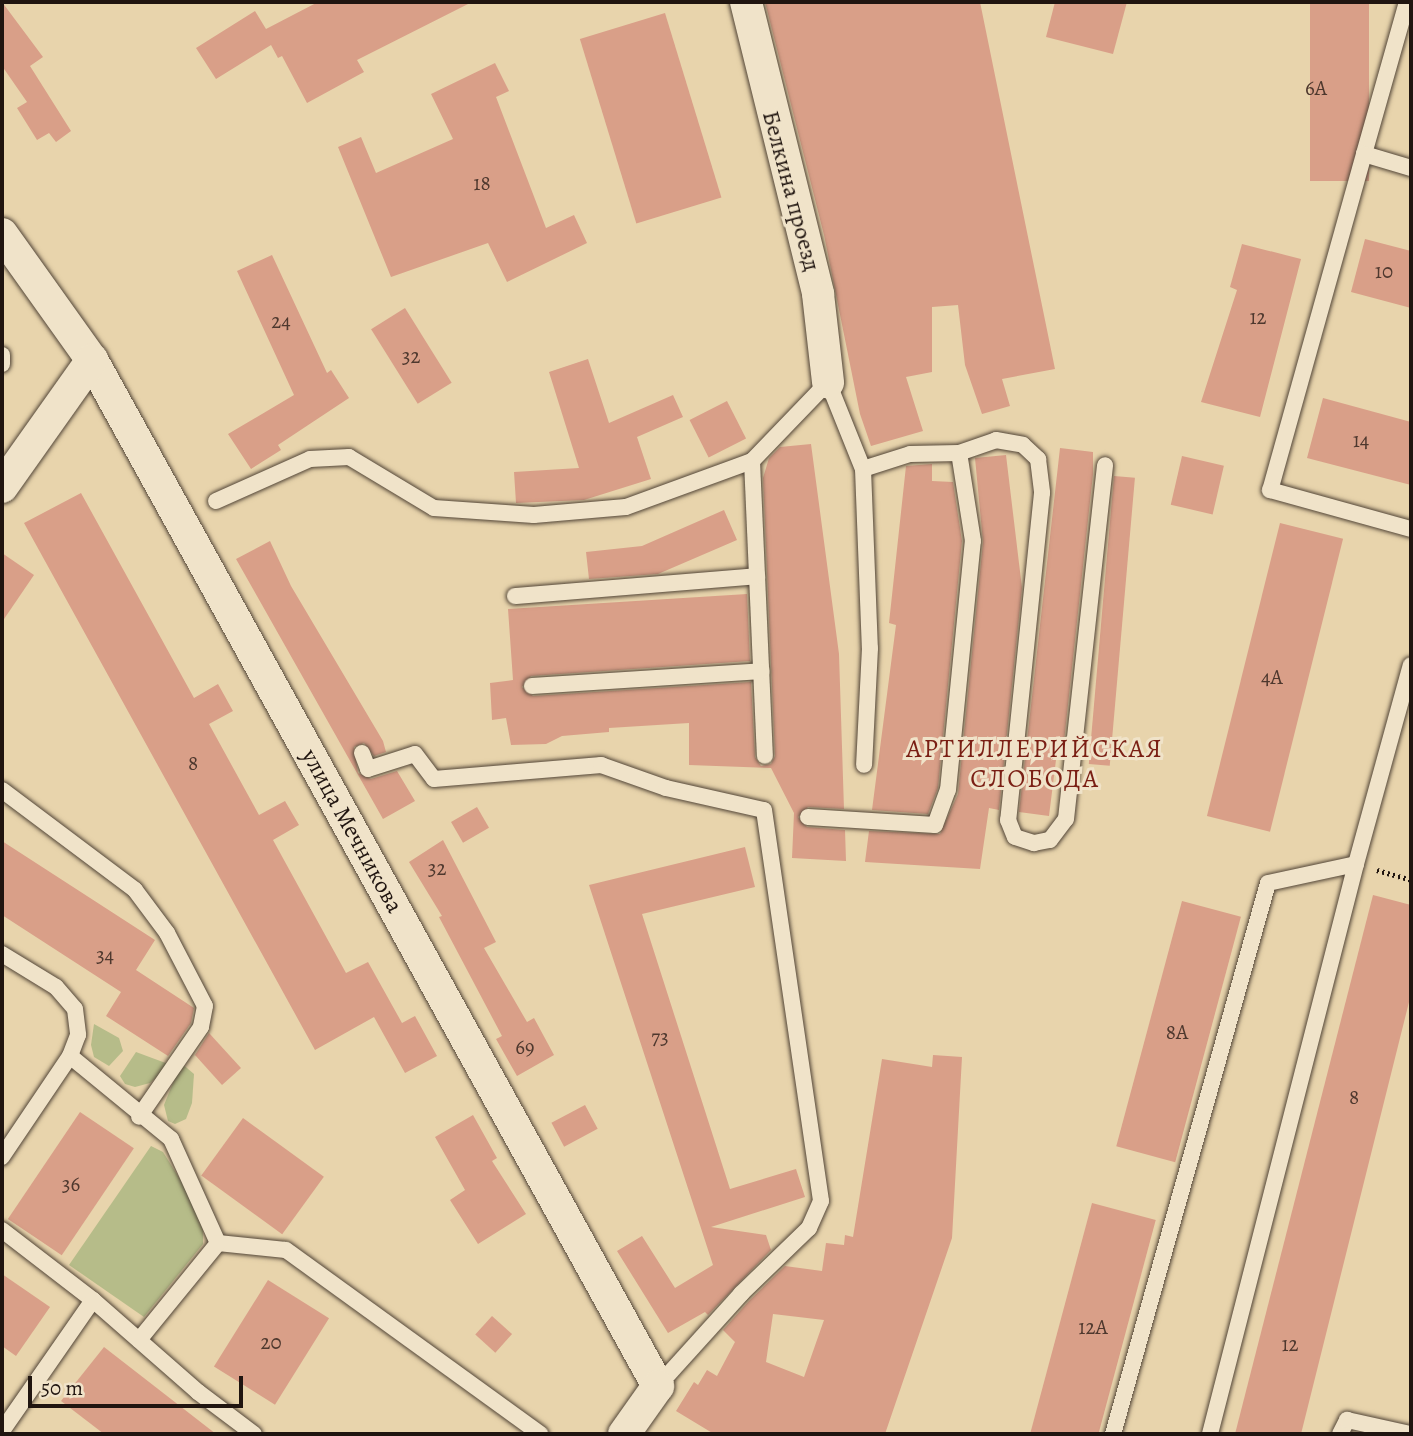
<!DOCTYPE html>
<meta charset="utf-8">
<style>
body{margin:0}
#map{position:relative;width:1413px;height:1436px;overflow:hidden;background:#e8d4ac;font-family:Alegreya,serif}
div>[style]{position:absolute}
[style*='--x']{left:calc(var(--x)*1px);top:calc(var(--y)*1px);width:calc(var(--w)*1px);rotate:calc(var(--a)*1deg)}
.green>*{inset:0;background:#b6bc89}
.building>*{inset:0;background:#d99f88;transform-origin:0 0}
.path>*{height:4.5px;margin-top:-2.25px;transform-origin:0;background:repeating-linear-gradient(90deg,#201510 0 2px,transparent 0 5.5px)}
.roads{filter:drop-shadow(0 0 2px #524537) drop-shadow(0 0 2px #524537)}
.lane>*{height:16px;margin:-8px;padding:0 8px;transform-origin:8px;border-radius:8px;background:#f0e3c9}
.street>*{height:32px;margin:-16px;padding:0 16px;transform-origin:16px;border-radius:16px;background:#f0e3c9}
span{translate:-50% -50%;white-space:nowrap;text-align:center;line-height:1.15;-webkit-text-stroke:6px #f0e3c9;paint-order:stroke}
.number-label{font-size:21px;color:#4e382e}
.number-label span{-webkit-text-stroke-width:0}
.street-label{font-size:24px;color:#201510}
.neighbourhood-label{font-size:26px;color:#7a1f14;letter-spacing:2px}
.frame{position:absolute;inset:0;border:4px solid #201510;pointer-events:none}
.scale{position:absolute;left:28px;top:1376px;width:215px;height:32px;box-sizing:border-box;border:4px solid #201510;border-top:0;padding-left:9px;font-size:21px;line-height:24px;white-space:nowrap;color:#201510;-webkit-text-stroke:5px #f0e3c9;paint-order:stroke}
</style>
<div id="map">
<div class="green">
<div style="clip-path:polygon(94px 1024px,119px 1038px,123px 1051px,109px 1066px,94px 1057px,91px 1045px)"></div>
<div style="clip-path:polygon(136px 1052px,171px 1065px,150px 1083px,135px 1087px,125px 1084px,120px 1076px)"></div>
<div style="clip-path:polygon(181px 1063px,194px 1074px,192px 1103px,186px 1119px,175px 1124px,168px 1121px,164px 1105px)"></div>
<div style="clip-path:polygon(151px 1146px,163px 1152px,191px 1197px,203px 1229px,203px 1244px,144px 1317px,69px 1265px)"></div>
</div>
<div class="building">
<div style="clip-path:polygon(2px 2px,43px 57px,30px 66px,71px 131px,56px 142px,49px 133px,37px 140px,17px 108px,27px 102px,2px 66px)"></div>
<div style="clip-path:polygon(318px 2px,472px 2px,357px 60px,364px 72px,307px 103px,282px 56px,278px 58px,271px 45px,216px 79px,196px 48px,255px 11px,266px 29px)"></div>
<div style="clip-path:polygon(765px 2px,980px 2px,1055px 369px,1002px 379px,1010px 406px,982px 414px,965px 365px,958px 305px,932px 307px,932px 372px,906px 377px,923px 431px,871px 446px,860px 414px,824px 235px)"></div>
<div style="clip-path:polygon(1055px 2px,1127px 2px,1113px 54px,1046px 37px)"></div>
<div style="left:1310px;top:2px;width:59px;height:179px"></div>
<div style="left:665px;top:13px;width:193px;height:89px;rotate:73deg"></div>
<div style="clip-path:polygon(495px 63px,509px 91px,496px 97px,546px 228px,574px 215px,587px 243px,507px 282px,488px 243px,391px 277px,338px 147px,361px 137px,376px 173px,453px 139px,431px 94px)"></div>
<div style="clip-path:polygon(1365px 239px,1411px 251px,1411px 308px,1351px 292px)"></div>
<div style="clip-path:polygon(1242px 244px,1301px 259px,1260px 417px,1201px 402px,1237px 290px,1230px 287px)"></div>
<div style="clip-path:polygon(272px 255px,327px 373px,331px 370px,349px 398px,278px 445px,281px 450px,251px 469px,228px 434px,294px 395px,237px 271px)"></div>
<div style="left:405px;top:308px;width:88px;height:40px;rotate:58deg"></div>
<div style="clip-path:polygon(588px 359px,609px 423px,673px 395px,683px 417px,637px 437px,651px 479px,584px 500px,516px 503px,514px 472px,579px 468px,549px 372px)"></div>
<div style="clip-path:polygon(1323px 398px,1411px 422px,1411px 485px,1307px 458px)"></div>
<div style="left:727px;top:401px;width:42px;height:42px;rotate:63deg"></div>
<div style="clip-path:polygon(811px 444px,839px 654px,844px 809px,808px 807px,798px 817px,807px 827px,845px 830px,846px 861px,792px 858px,794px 813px,771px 768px,689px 765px,689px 723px,609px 728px,609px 732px,562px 736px,546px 744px,511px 745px,506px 718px,492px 720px,490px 683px,513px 680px,508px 609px,747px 594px,750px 661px,531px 676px,522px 687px,533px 696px,751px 682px,755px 757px,761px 766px,771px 764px,775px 756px,763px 478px,769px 458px,780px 447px)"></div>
<div style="clip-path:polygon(1060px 448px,1093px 452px,1093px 474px,1062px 760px,1056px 760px,1049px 816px,1019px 812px)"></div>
<div style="clip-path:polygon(1006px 455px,1022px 588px,999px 810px,989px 808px,980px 869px,865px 862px,869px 831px,940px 834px,958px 794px,983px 542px,975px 458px)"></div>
<div style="left:1182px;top:456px;width:43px;height:50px;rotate:13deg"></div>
<div style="clip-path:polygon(932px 464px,932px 481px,953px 482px,962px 541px,938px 788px,928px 814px,872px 810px,896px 625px,889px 623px,906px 466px)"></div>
<div style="left:1114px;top:476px;width:21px;height:289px;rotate:5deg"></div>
<div style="clip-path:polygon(81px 493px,194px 698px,218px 684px,233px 711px,209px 724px,259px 815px,285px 801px,299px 825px,273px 840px,346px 973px,368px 962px,402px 1023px,415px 1016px,437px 1056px,405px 1073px,374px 1017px,315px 1050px,24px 523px)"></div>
<div style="clip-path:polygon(724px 510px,737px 540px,658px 574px,589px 579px,586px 552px,642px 546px)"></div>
<div style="left:1280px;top:523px;width:65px;height:302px;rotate:14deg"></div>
<div style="clip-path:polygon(270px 541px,291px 586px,383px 741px,386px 752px,374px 756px,364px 743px,354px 747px,358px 773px,371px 779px,397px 771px,415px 801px,383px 819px,236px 559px)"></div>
<div style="clip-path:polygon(2px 553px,34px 575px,2px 622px)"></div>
<div style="left:477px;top:807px;width:24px;height:30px;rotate:60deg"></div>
<div style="clip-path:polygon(443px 840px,496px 942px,484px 948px,527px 1022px,534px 1018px,554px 1055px,517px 1076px,496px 1039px,502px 1036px,439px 917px,442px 916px,409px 862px)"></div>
<div style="clip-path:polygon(2px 841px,155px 940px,136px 970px,194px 1008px,191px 1023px,168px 1056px,106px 1016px,121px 992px,2px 915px)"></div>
<div style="clip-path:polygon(745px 847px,755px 887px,642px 914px,730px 1189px,796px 1169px,805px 1197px,711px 1227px,766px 1235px,771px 1250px,708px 1315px,705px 1312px,668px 1333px,617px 1251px,642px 1236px,675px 1288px,713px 1265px,589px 885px)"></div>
<div style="clip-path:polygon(1373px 895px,1411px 905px,1411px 994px,1301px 1434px,1235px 1434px)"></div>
<div style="left:1182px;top:901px;width:61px;height:254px;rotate:15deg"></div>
<div style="clip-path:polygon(209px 1033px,241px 1068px,222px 1085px,195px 1055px)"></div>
<div style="clip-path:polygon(evenodd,933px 1055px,962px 1057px,952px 1238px,885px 1434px,714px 1434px,676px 1411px,694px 1382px,698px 1385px,707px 1370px,717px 1376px,735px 1342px,723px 1330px,749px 1301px,785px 1266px,822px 1271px,826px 1243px,844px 1245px,845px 1235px,853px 1237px,882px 1059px,932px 1067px,933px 1055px,773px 1314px,824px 1320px,804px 1377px,766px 1362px,773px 1314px)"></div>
<div style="left:585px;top:1105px;width:27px;height:38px;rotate:62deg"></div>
<div style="left:80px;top:1112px;width:65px;height:129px;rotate:34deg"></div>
<div style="clip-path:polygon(473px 1115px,497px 1158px,492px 1161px,526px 1214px,478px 1244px,450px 1200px,465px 1190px,435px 1137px)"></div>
<div style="left:243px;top:1118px;width:100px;height:71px;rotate:36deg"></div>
<div style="left:1092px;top:1203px;width:66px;height:239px;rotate:15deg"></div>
<div style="clip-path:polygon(2px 1274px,50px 1307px,16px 1356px,2px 1346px)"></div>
<div style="left:268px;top:1280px;width:72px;height:102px;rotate:32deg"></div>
<div style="left:492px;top:1316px;width:27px;height:25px;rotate:42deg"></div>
<div style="clip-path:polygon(104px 1347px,216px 1434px,104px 1434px,61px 1401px)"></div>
</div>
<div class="path">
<div style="--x:1377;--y:870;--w:35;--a:16"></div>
</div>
<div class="roads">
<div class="lane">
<div style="--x:1407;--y:2;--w:158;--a:105.8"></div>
<div style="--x:1364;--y:154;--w:49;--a:16.6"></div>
<div style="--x:1364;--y:154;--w:349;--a:105.6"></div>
<div style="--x:1270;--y:490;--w:146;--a:15.5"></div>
<div style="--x:2;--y:355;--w:9;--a:90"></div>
<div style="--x:959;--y:453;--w:39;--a:-19"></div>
<div style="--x:996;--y:440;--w:27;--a:10"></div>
<div style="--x:1023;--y:445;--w:21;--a:43"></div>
<div style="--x:1038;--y:459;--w:34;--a:83"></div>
<div style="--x:1042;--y:493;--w:329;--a:95.9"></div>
<div style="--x:1008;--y:820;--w:18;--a:68"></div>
<div style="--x:1015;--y:837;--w:20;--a:18"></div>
<div style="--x:1034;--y:843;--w:16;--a:-11"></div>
<div style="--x:1050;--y:840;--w:26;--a:-53"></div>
<div style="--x:1066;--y:819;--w:356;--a:-83.7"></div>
<div style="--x:752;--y:461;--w:295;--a:87.5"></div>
<div style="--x:216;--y:501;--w:103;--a:-24.1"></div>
<div style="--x:310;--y:459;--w:39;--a:-3"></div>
<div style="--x:349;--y:457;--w:99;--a:31"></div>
<div style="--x:434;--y:508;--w:100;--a:4"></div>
<div style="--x:534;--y:515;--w:92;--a:-5"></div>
<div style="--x:626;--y:507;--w:134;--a:-20.1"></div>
<div style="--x:752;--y:461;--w:110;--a:-46.1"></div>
<div style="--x:828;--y:382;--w:94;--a:68.1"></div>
<div style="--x:863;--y:469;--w:179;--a:87.8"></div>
<div style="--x:870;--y:648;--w:117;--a:92.9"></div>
<div style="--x:515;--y:596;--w:243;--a:-4.7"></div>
<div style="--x:532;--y:686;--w:230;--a:-3.7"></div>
<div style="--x:362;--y:753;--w:17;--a:69"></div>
<div style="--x:368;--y:769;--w:49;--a:-17.7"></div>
<div style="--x:415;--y:754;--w:31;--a:53"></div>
<div style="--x:434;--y:779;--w:168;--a:-4.8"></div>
<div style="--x:601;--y:765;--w:69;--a:19.5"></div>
<div style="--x:666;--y:788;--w:100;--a:12.7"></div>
<div style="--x:764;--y:810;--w:395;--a:81.7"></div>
<div style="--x:821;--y:1201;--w:30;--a:114"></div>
<div style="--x:809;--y:1228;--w:95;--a:135.9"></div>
<div style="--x:741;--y:1294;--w:124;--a:132.1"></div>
<div style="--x:2;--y:790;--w:166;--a:36.9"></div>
<div style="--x:135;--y:890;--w:54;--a:53.3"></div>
<div style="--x:167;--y:933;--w:82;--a:62.5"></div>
<div style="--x:205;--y:1006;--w:21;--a:101"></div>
<div style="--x:201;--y:1027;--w:109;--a:124.6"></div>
<div style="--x:808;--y:817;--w:127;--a:3.6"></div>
<div style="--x:935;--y:825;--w:37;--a:-70"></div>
<div style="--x:948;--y:790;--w:250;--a:-84.3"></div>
<div style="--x:973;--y:541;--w:89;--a:-99"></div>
<div style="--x:959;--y:453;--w:49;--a:178.8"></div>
<div style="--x:910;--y:454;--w:49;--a:162.3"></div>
<div style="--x:1356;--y:864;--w:206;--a:-74.6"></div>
<div style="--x:2;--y:954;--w:63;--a:31.4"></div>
<div style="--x:56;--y:987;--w:29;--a:49"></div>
<div style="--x:75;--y:1009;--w:26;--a:83"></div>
<div style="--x:78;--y:1035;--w:22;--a:111"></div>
<div style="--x:70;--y:1056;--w:122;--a:124"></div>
<div style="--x:70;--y:1056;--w:131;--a:39.4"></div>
<div style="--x:171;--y:1139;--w:114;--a:65.7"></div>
<div style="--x:218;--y:1243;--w:68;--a:5.9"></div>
<div style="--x:286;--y:1250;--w:314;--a:35.9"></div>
<div style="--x:2;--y:1230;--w:115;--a:37.6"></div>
<div style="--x:93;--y:1300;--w:160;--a:124.8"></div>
<div style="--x:93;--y:1300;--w:140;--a:41.2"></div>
<div style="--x:198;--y:1392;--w:70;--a:36.9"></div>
<div style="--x:139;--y:1340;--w:125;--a:-50.8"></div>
<div style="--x:1113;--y:1434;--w:572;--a:-74.29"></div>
<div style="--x:1268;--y:883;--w:90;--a:-12.2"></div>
<div style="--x:1356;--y:864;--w:588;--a:104.37"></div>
<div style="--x:1340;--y:1434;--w:16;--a:-63"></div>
<div style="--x:1347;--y:1420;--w:65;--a:12.5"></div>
</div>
<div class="street">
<div style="--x:746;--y:2;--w:301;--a:76.1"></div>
<div style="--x:818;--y:294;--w:89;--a:83.5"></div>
<div style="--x:2;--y:234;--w:155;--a:54.5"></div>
<div style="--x:92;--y:360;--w:1172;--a:61.12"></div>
<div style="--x:658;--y:1386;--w:59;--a:125.3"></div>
<div style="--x:2;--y:487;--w:156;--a:-54.7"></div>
</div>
</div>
<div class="number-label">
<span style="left:1316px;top:88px">6А</span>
<span style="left:482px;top:183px">18</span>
<span style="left:1384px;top:271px">10</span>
<span style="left:1258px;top:317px">12</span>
<span style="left:281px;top:321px">24</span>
<span style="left:411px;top:356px">32</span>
<span style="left:1361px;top:440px">14</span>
<span style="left:1272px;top:677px">4А</span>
<span style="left:193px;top:763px">8</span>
<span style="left:437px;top:868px">32</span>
<span style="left:105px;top:955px">34</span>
<span style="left:1177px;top:1032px">8А</span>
<span style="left:660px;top:1037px">73</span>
<span style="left:525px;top:1047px">69</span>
<span style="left:1354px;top:1097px">8</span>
<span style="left:71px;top:1184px">36</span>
<span style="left:1093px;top:1327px">12А</span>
<span style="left:271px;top:1342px">20</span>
<span style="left:1290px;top:1344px">12</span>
</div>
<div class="street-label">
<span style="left:791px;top:191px;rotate:75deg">Белкина проезд</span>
<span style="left:352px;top:831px;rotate:61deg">улица Мечникова</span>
</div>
<div class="neighbourhood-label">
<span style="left:1035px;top:764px">АРТИЛЛЕРИЙСКАЯ<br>СЛОБОДА</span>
</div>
<div class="frame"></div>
<div class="scale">50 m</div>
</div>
